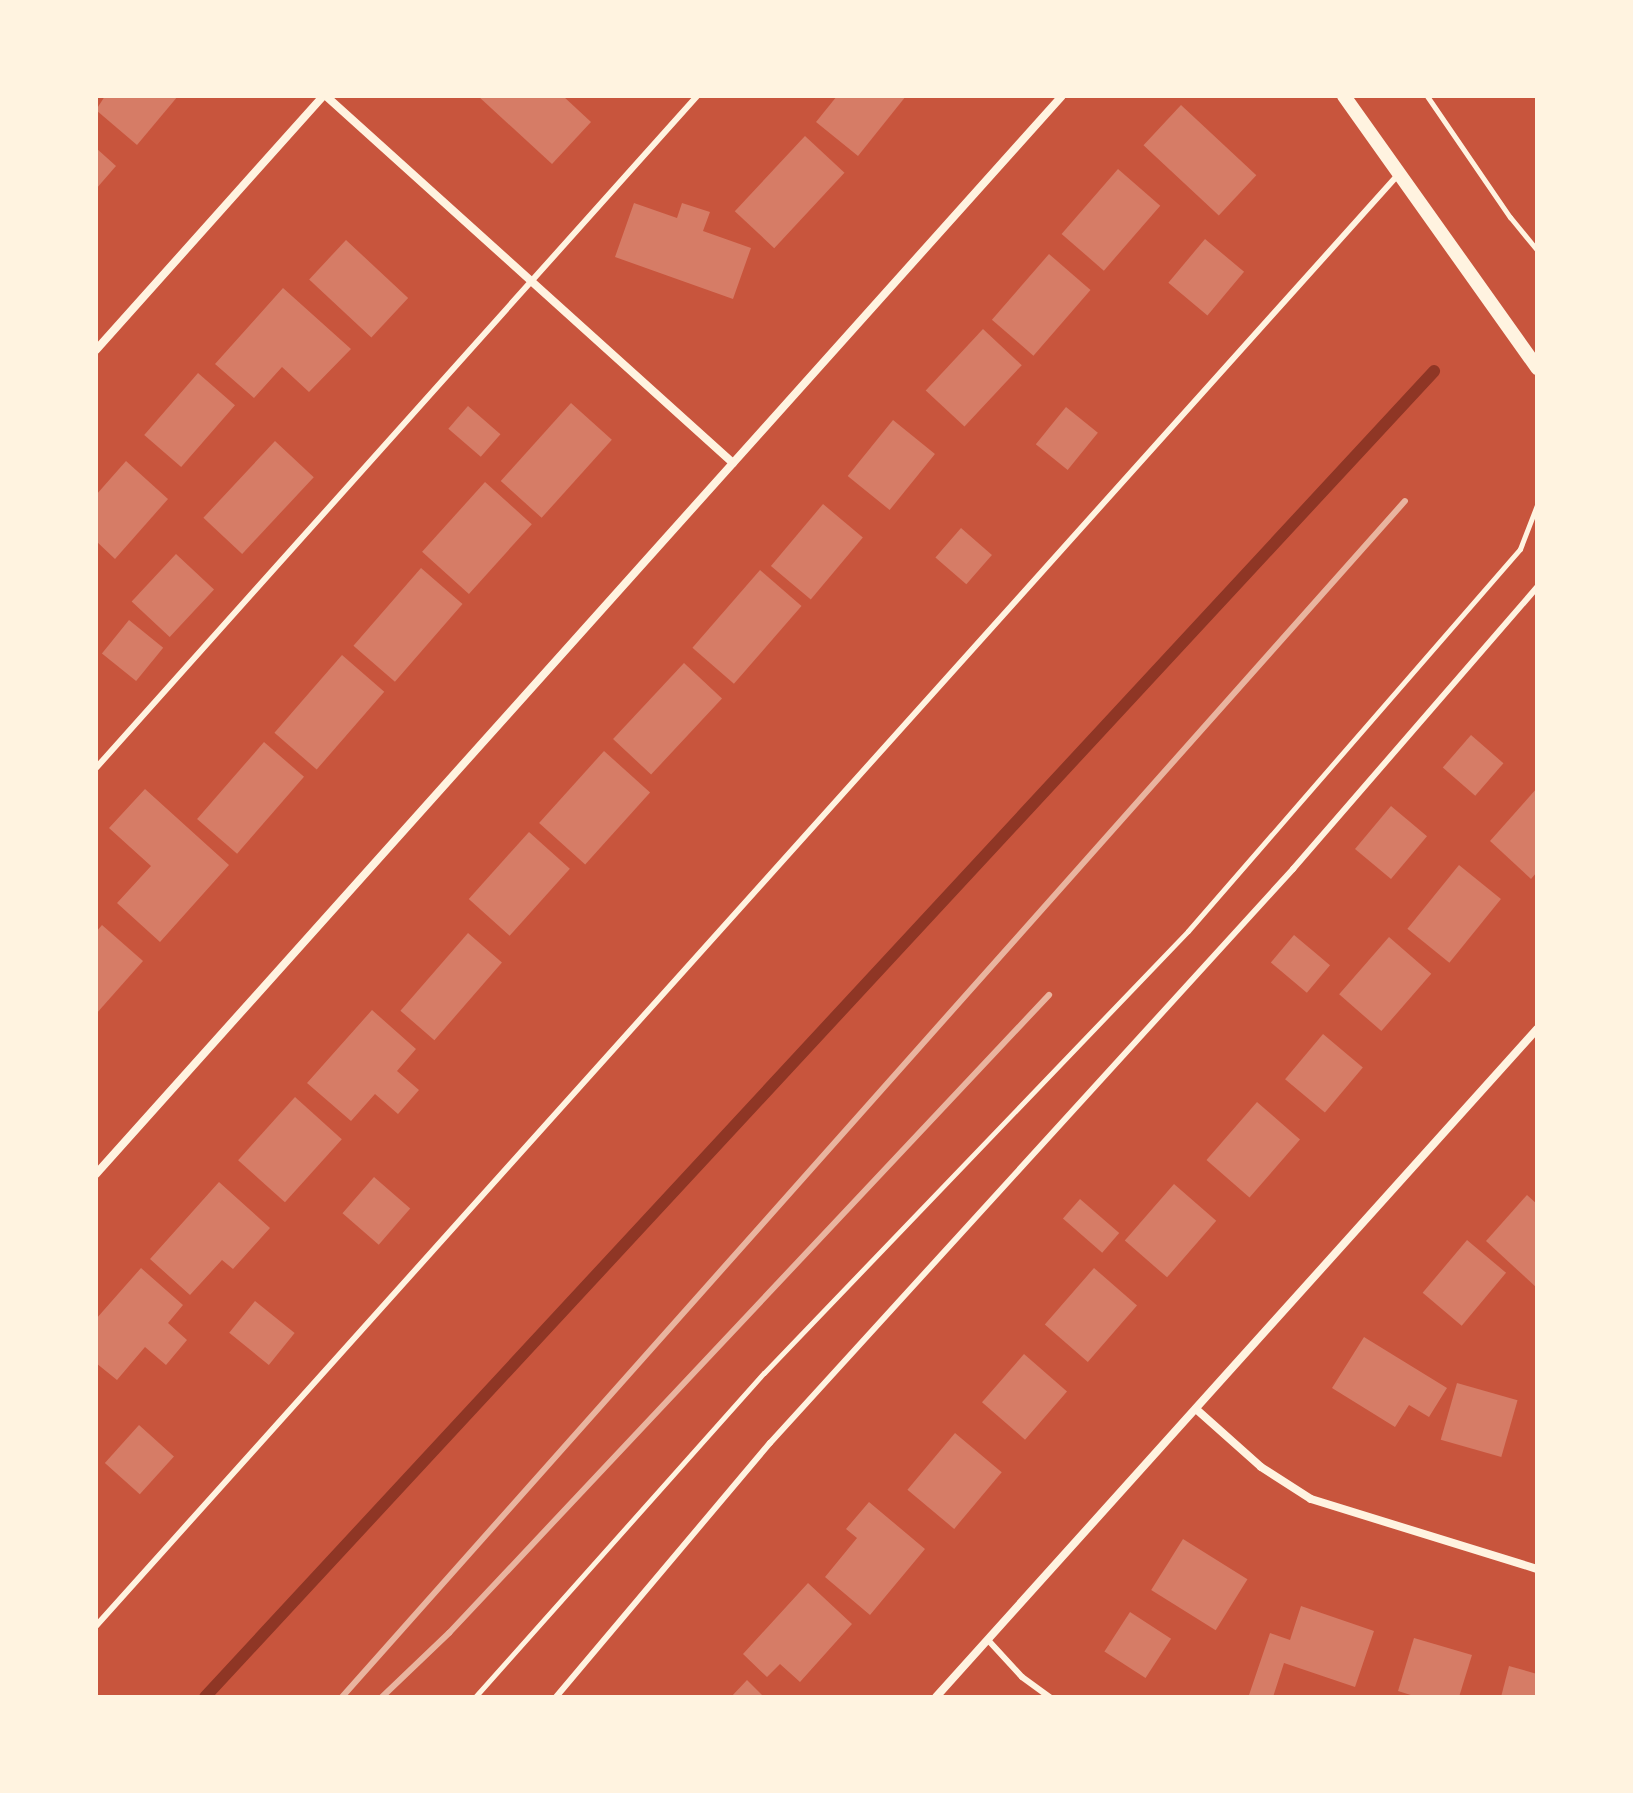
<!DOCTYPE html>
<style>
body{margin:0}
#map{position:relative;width:1633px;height:1793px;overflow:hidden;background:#c8553d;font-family:Manrope,sans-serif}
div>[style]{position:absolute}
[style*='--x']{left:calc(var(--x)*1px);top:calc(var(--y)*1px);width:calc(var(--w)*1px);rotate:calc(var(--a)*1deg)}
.stream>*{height:12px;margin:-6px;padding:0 6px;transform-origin:6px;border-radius:6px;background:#8f3625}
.building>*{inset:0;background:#d67c66;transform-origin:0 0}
.path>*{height:5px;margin:-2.5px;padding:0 2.5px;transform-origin:2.5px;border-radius:2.5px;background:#fff3e0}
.service>*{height:6px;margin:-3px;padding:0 3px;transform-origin:3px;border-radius:3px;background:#fff3e0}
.minor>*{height:8px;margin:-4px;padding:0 4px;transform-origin:4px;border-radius:4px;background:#fff3e0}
.tertiary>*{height:14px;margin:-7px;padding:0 7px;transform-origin:7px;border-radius:7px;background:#fff3e0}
.rail>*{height:6px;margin:-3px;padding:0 3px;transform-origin:3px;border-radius:3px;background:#e9b49f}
span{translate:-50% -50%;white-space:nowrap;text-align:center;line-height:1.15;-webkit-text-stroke:7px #fff3e0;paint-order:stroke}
.frame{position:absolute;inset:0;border:98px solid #fff3e0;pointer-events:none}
</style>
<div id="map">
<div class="stream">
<div style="--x:205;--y:1697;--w:1808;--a:-47.17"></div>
</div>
<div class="building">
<div style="clip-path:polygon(105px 96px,178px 96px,137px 145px,96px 110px)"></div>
<div style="clip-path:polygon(478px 96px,563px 96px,591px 122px,552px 164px)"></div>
<div style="clip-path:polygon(837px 96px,906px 96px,858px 156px,816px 122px)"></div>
<div style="left:1181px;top:105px;width:103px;height:55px;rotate:43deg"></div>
<div style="left:805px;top:136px;width:54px;height:103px;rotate:43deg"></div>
<div style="clip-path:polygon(96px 148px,116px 166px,96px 189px)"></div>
<div style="left:1118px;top:169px;width:56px;height:86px;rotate:41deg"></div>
<div style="clip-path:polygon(634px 203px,677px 218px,682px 203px,710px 212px,703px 231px,751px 248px,733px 299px,615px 257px)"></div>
<div style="left:1205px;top:239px;width:51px;height:57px;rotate:40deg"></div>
<div style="left:346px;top:240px;width:85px;height:54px;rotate:43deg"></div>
<div style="left:1049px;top:254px;width:55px;height:87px;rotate:41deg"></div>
<div style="clip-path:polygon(283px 288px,351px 349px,309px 392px,282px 367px,254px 398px,215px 364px)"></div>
<div style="left:983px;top:329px;width:53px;height:84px;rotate:43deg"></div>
<div style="left:198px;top:373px;width:49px;height:82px;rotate:41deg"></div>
<div style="left:571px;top:403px;width:55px;height:105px;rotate:42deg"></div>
<div style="left:468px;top:406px;width:43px;height:30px;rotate:41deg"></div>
<div style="left:1066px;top:407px;width:41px;height:48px;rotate:39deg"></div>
<div style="left:893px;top:420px;width:54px;height:72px;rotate:39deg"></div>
<div style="left:275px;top:441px;width:53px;height:105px;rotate:43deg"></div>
<div style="clip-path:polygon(126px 461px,168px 499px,115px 559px,96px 541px,96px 495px)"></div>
<div style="left:485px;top:482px;width:63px;height:94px;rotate:42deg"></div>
<div style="left:823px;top:504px;width:52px;height:81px;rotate:40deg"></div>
<div style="left:961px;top:528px;width:41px;height:39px;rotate:41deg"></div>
<div style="left:176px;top:554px;width:52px;height:65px;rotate:43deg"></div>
<div style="left:421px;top:568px;width:55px;height:103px;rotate:41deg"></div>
<div style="left:760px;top:570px;width:55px;height:103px;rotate:41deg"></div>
<div style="left:129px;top:620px;width:44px;height:43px;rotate:39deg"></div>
<div style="left:342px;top:655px;width:56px;height:103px;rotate:41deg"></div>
<div style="left:684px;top:663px;width:52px;height:104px;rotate:43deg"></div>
<div style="left:1471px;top:735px;width:43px;height:43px;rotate:41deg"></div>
<div style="left:264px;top:742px;width:53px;height:102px;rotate:41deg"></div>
<div style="left:604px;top:751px;width:62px;height:97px;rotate:42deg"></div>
<div style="clip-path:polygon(1537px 788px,1537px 872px,1531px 879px,1490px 841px)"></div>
<div style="clip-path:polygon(145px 789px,229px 865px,160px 942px,117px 903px,151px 866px,109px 828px)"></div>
<div style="left:1391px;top:806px;width:47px;height:56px;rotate:40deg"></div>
<div style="left:529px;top:832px;width:55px;height:90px;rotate:42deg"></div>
<div style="left:1459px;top:865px;width:54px;height:82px;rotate:39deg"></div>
<div style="clip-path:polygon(102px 925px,143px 961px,96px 1014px,96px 932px)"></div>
<div style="left:468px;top:933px;width:45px;height:103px;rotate:41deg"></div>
<div style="left:1294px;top:935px;width:47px;height:36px;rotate:40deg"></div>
<div style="left:1389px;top:937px;width:56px;height:76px;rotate:41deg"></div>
<div style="clip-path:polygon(372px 1010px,416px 1049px,397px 1071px,419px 1090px,398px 1114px,375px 1094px,351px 1121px,307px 1083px)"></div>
<div style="left:1323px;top:1034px;width:52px;height:59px;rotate:40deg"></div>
<div style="left:295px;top:1097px;width:63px;height:85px;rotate:42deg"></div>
<div style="left:1257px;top:1102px;width:57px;height:77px;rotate:41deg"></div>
<div style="left:374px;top:1177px;width:48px;height:48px;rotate:41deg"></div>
<div style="clip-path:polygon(219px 1182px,270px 1228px,233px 1269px,222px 1260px,190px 1295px,150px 1259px)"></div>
<div style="left:1174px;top:1184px;width:56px;height:75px;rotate:41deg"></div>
<div style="clip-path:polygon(1527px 1195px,1537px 1204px,1537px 1288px,1486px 1241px)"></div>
<div style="left:1080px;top:1199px;width:52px;height:26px;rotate:41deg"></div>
<div style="left:1467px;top:1240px;width:51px;height:69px;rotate:40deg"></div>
<div style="clip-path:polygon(141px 1268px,183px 1305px,168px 1323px,187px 1340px,166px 1365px,145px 1347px,117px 1380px,96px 1363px,96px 1319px)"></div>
<div style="left:1094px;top:1268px;width:57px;height:75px;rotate:41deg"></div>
<div style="left:255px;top:1301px;width:51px;height:41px;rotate:39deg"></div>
<div style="clip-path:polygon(1364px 1337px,1447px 1388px,1429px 1417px,1409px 1405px,1395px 1427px,1332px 1388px)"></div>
<div style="left:1024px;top:1354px;width:57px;height:64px;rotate:41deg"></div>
<div style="left:1457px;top:1383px;width:63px;height:59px;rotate:16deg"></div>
<div style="left:139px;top:1425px;width:47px;height:51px;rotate:42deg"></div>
<div style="left:955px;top:1433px;width:61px;height:74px;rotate:40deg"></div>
<div style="clip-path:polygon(869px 1502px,925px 1549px,870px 1615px,825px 1577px,857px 1538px,846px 1529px)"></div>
<div style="left:1183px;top:1539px;width:76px;height:60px;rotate:32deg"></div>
<div style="clip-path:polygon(808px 1583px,852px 1624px,800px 1682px,780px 1664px,767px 1677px,743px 1654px)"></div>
<div style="clip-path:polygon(1301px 1606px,1374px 1631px,1355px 1687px,1284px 1663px,1273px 1697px,1249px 1695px,1270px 1633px,1290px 1640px)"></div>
<div style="left:1130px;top:1612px;width:49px;height:47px;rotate:33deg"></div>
<div style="clip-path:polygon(1414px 1638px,1472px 1655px,1459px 1697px,1417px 1697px,1398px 1691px)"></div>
<div style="clip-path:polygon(1509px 1666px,1537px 1674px,1537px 1697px,1501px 1697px)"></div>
<div style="clip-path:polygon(747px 1680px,764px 1697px,731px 1697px)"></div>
</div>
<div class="path">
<div style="--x:1427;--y:96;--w:147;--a:55.6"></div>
<div style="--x:1510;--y:217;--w:43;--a:50.7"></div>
<div style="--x:475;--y:1697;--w:434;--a:-48.3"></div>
<div style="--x:764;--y:1373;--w:612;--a:-46.19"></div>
<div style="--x:1188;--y:931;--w:506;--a:-49.01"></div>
<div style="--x:1520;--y:549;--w:47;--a:-68.9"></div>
</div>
<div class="service">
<div style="--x:96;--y:768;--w:902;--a:-48.19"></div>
<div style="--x:96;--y:1626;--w:1951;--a:-48.1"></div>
<div style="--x:988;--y:1640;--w:50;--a:47.4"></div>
<div style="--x:1022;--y:1677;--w:34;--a:36"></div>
<div style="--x:556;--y:1697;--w:332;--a:-49.9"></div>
<div style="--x:770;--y:1443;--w:777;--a:-47.66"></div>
<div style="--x:1293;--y:869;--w:373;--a:-49.1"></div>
</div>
<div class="minor">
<div style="--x:326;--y:96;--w:548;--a:42.04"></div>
<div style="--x:96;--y:350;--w:341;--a:-48.2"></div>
<div style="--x:96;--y:1174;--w:1447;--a:-48.14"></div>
<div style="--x:1196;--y:1409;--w:87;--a:41.7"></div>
<div style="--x:1261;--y:1467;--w:59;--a:32.6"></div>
<div style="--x:1311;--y:1499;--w:237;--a:17.2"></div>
<div style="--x:936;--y:1697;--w:899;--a:-48.02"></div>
</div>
<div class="tertiary">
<div style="--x:1344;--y:96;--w:334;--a:54.6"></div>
</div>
<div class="rail">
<div style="--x:342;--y:1697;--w:1600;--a:-48.37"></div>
<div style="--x:382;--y:1697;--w:93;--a:-43.7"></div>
<div style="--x:449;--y:1633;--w:876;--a:-46.76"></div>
</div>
<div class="frame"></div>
</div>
